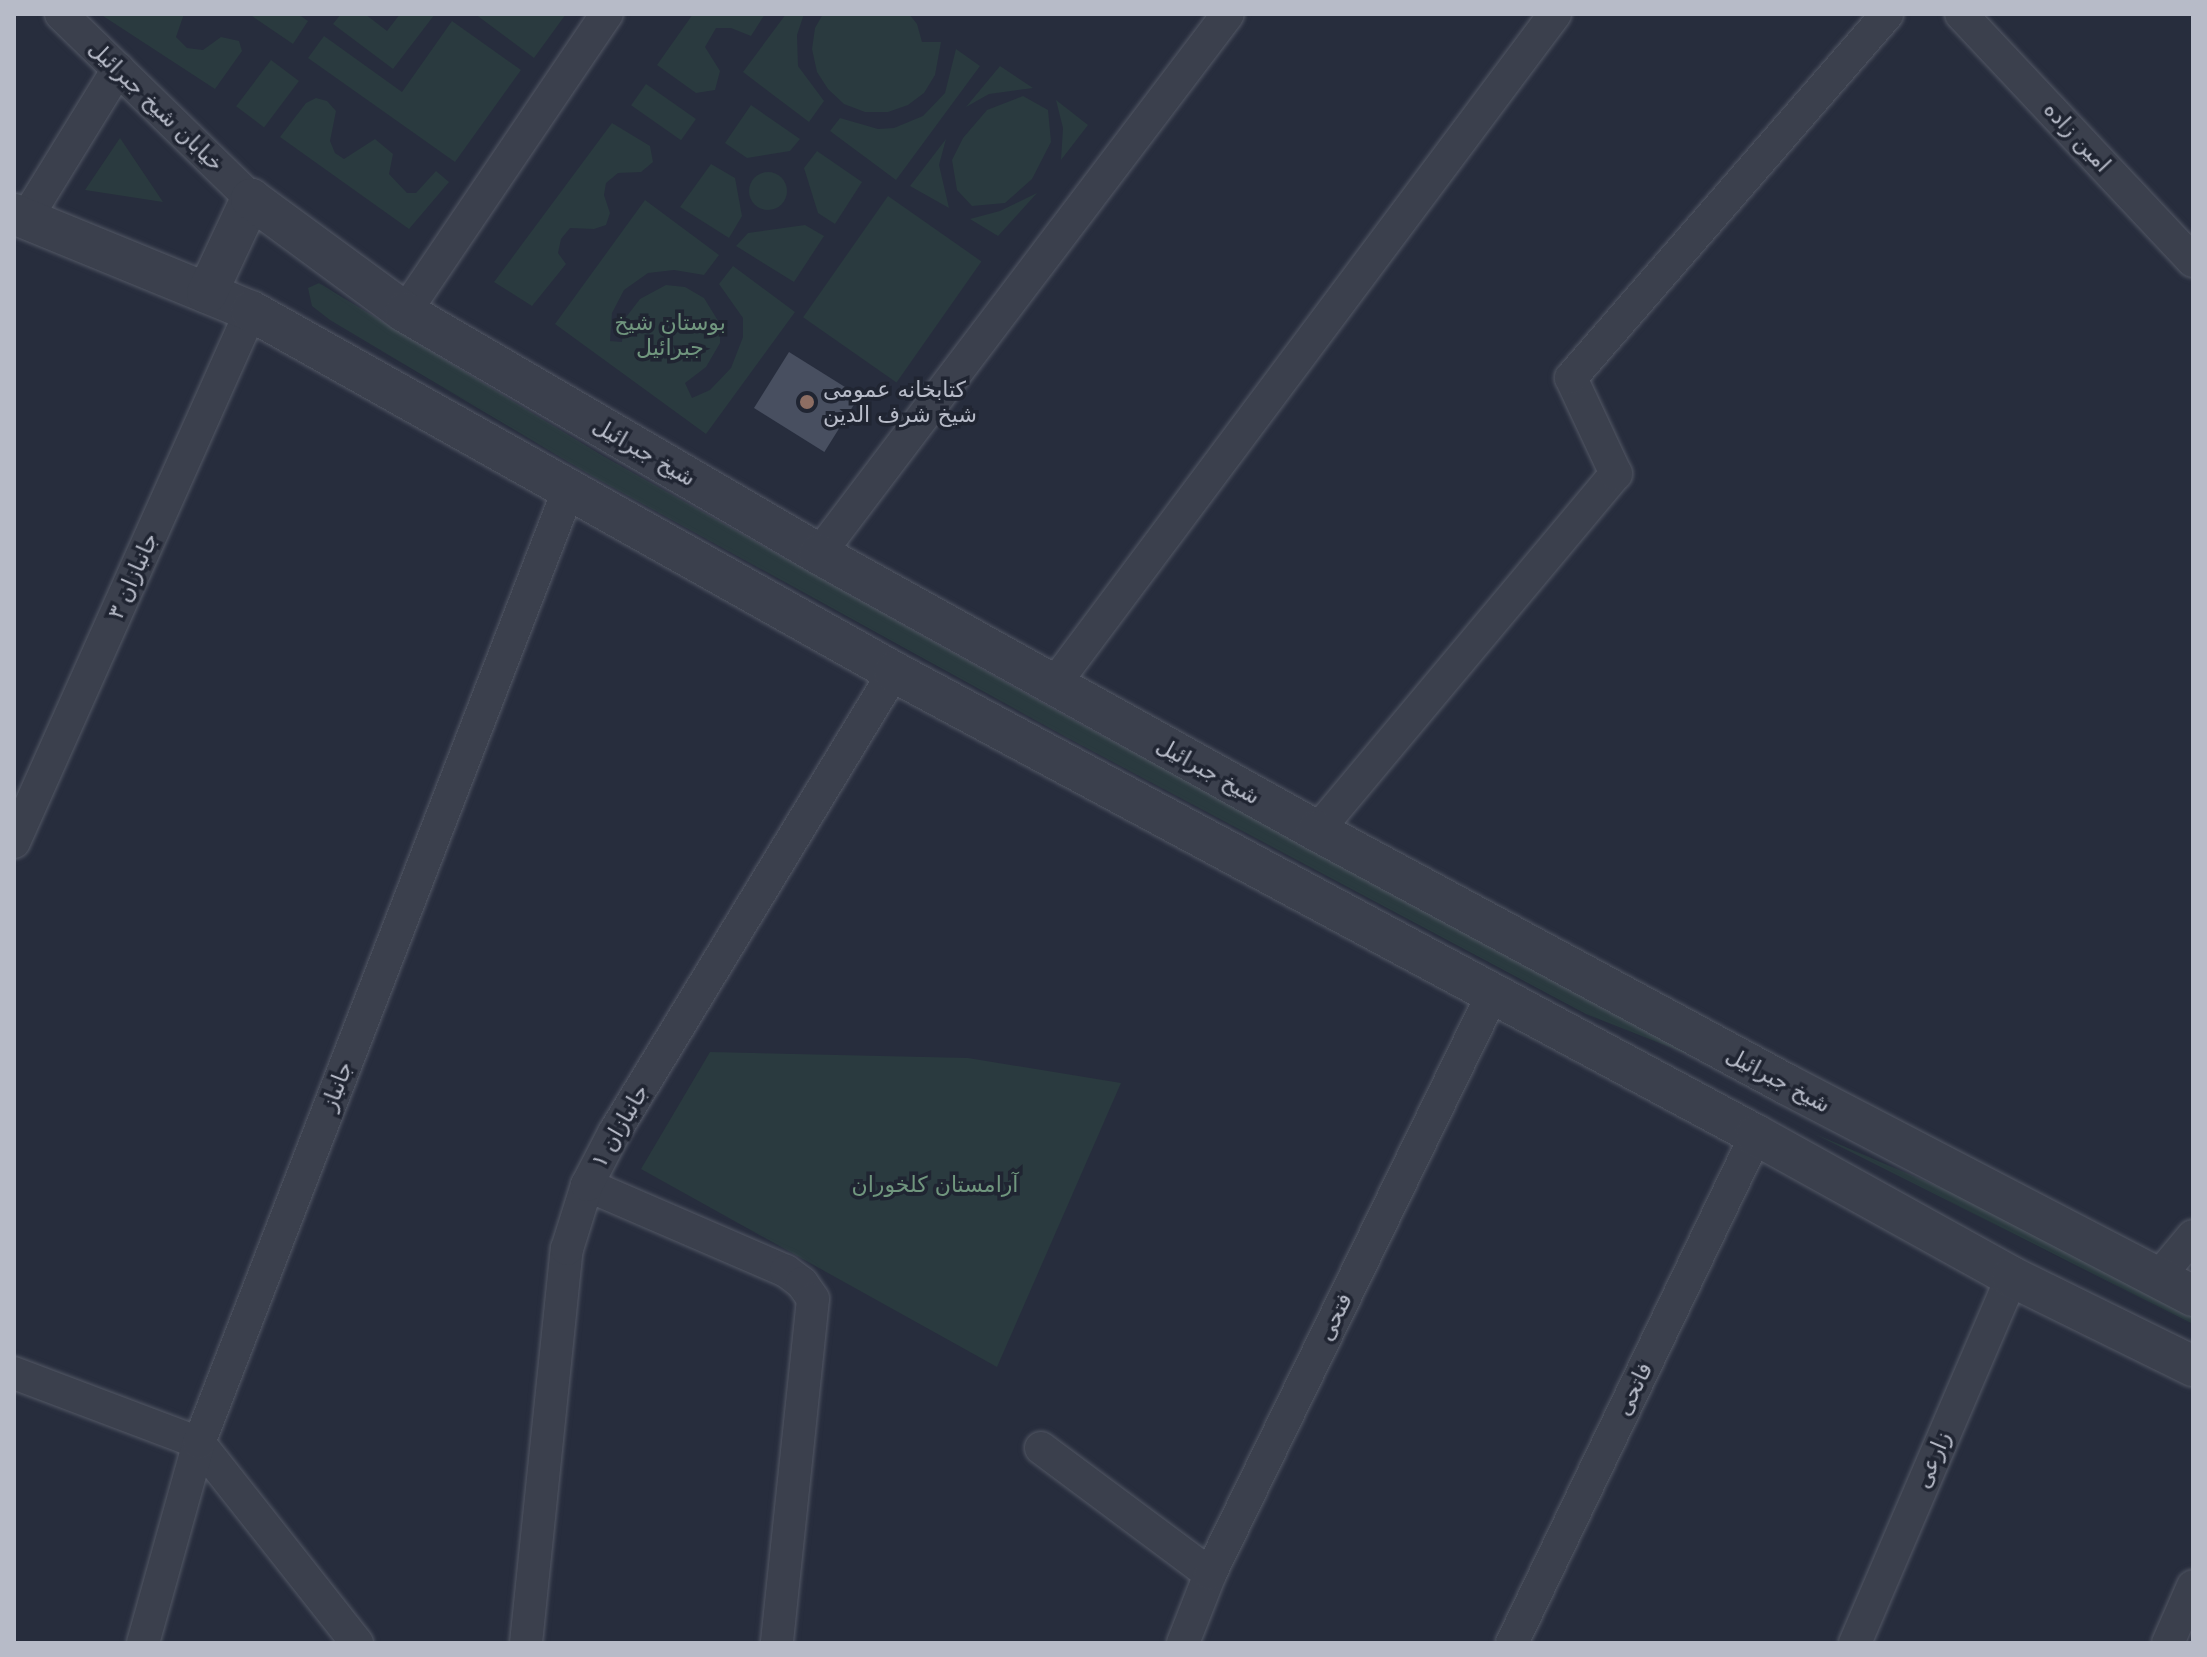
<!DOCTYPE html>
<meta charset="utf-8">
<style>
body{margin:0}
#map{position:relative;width:2207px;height:1657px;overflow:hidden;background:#272d3d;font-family:"DejaVu Sans","Noto Sans Arabic",sans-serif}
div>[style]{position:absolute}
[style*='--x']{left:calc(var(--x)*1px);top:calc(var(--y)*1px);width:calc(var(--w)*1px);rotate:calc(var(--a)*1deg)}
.green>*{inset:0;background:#2a3a3f;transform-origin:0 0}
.round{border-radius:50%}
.building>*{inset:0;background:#484f60;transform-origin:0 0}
.roads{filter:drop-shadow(0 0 2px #535865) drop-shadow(0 0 2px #535865)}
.minor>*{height:32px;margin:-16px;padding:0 16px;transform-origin:16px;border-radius:16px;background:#3b404d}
.tertiary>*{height:40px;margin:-20px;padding:0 20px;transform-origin:20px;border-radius:20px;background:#3b404d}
.dots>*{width:22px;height:22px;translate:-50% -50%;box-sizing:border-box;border:4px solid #202532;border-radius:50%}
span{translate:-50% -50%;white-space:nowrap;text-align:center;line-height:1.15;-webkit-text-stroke:7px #202532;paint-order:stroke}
.street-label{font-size:22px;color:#b7bbc8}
.park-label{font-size:22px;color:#70967e}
.poi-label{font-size:22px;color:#b7bbc8}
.left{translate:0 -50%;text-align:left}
.frame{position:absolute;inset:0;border:16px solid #b7bbc8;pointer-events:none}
</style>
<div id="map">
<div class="green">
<div style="clip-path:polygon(100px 14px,184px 14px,176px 37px,187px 48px,203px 50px,221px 37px,239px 41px,242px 51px,215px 89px)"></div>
<div style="clip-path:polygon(249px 14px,298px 14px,308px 21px,293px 44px)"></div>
<div style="clip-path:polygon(341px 14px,365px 14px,387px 31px,400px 14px,435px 14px,393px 69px,333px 24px)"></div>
<div style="clip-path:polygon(475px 14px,566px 14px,534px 58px)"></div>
<div style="clip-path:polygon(693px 14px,765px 14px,751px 36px,731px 28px,716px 28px,705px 47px,720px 71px,715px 90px,696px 93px,657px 65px)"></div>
<div style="clip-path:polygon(786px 14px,804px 14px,797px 35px,798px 66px,824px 101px,809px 122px,743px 72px)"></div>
<div style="clip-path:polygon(823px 14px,909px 14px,917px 24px,922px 42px,941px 42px,935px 75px,924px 93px,908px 105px,888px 112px,865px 112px,844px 104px,828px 89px,817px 72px,812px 49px,815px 28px)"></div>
<div style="clip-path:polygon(452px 21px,521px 70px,455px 162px,308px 58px,324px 36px,402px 92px)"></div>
<div style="clip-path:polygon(956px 49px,980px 66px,896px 180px,830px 131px,840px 118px,878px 129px,894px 128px,923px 116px,945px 93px)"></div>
<div style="left:271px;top:60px;width:35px;height:58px;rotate:37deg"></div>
<div style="clip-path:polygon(1000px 66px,1033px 88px,989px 94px,966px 107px)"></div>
<div style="left:646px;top:84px;width:61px;height:26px;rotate:35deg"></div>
<div style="clip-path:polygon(1023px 96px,1048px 110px,1051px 142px,1032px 179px,1005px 203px,972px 206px,957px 190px,952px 160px,963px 138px,987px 110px)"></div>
<div style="clip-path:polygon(316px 98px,327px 101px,336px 111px,330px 141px,335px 153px,344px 159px,375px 139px,393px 154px,389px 174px,407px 193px,416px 193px,436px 171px,449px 182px,409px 229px,280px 137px,306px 103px)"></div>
<div style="clip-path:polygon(1056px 100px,1088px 125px,1061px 160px,1063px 128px)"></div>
<div style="clip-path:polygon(751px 105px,800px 139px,790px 151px,747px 158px,725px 143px)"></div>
<div style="clip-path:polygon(612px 123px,650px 146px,653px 162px,641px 172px,618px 173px,606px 183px,604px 195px,610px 213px,606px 225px,594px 229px,570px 228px,561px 239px,558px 253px,566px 264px,532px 306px,494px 282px)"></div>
<div style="clip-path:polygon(120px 138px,163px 202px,85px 190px)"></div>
<div style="clip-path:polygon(946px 139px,939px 165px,949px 208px,910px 186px)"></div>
<div style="clip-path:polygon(817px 151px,862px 182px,835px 224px,818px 213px,804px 168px)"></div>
<div style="clip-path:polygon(711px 164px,735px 178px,742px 216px,729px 238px,680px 207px)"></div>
<div class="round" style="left:749px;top:172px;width:38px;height:38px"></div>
<div style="clip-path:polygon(1037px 193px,998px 236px,970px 219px,1000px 211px)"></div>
<div style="left:888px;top:196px;width:114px;height:148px;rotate:35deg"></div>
<div style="clip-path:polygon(645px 200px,719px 255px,704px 275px,674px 270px,648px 273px,624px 290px,612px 313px,610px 341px,622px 342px,623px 321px,640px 299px,666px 285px,685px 287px,704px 298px,720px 324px,720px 343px,706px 367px,685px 383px,692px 398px,710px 390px,731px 368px,743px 337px,743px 318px,719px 284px,733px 266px,795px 312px,706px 434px,555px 324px)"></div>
<div style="clip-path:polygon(805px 225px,824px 236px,794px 282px,736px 246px,748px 233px)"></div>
<div style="clip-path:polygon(319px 283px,603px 456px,1077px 722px,1733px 1072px,1586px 1014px,1066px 737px,592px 476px,330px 320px,312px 306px,308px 288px)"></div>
<div style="clip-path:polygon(710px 1052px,968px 1058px,1121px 1083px,997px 1367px,641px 1169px)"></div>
<div style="clip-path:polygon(1815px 1134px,2014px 1219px,2193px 1308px,2193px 1324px)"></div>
</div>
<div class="building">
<div style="left:789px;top:352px;width:83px;height:66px;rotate:32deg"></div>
</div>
<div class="roads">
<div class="minor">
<div style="--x:61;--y:14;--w:265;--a:44.2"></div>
<div style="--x:1961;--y:14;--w:339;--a:46.8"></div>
<div style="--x:27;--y:217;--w:174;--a:-58.4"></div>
<div style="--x:405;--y:312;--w:360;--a:-55.9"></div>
<div style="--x:819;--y:554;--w:677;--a:-52.86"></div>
<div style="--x:1053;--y:686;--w:839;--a:-53.24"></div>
<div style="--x:1317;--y:831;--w:466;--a:-50.1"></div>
<div style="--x:1616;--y:474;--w:106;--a:-115.1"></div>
<div style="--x:1571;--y:378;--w:482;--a:-49"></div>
<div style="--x:14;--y:842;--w:581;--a:-65.95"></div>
<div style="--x:587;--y:1185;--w:217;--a:23.4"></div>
<div style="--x:786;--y:1271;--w:20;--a:37"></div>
<div style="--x:802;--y:1283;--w:19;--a:55"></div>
<div style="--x:813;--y:1299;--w:346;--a:96"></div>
<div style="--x:2157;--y:1279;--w:56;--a:-50.1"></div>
<div style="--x:14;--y:1373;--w:198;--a:20.7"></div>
<div style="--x:199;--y:1443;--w:255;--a:51.7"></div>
<div style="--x:1041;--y:1448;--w:211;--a:36.7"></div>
<div style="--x:143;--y:1643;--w:208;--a:-74.4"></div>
<div style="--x:199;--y:1443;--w:1021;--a:-68.81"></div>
<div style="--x:526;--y:1643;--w:396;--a:-84.1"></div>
<div style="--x:567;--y:1249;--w:67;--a:-72.6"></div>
<div style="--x:587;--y:1185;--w:59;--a:-62.6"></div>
<div style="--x:614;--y:1133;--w:539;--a:-58.73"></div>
<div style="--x:1183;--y:1643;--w:74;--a:-68.6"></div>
<div style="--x:1210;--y:1574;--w:646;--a:-64.03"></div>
<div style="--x:1512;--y:1643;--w:564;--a:-64.34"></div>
<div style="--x:1855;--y:1643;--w:398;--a:-66.8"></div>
<div style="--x:2168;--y:1643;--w:62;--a:-66.3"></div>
</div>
<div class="tertiary">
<div style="--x:14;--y:214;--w:256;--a:22.3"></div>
<div style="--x:251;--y:311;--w:737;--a:29.31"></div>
<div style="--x:894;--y:672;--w:978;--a:28.24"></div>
<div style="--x:1756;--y:1135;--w:293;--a:29"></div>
<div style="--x:2012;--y:1277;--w:202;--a:26.2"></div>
<div style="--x:207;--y:293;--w:104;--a:-64.9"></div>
<div style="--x:251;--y:199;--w:191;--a:36.3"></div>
<div style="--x:405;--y:312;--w:480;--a:30.3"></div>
<div style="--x:819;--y:554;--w:570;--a:29.08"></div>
<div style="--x:1317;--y:831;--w:533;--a:28.34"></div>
<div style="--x:1786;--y:1084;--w:459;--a:27.5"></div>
</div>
</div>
<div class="dots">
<div style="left:807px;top:402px;background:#8d6e63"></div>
</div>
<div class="street-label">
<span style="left:156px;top:106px;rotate:44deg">خیابان شیخ جبرائیل</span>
<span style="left:2077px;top:137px;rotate:47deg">امین زاده</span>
<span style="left:644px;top:452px;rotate:30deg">شیخ جبرائیل</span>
<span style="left:133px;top:576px;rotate:-66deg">جانبازان ۳</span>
<span style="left:1208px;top:771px;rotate:29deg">شیخ جبرائیل</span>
<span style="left:1778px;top:1080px;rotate:28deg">شیخ جبرائیل</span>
<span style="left:337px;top:1086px;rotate:-69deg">جانباز</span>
<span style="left:620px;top:1126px;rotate:-60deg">جانبازان ۱</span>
<span style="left:1335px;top:1317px;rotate:-64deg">فتحی</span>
<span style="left:1634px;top:1389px;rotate:-64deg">فاتحی</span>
<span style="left:1933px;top:1460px;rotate:-67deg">زارعی</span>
</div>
<div class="park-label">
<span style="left:670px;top:335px">بوستان شیخ<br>جبرائیل</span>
<span style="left:935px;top:1185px">آرامستان کلخوران</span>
</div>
<div class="poi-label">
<span class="left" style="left:823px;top:402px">کتابخانه عمومی<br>شیخ شرف الدین</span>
</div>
<div class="frame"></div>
</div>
